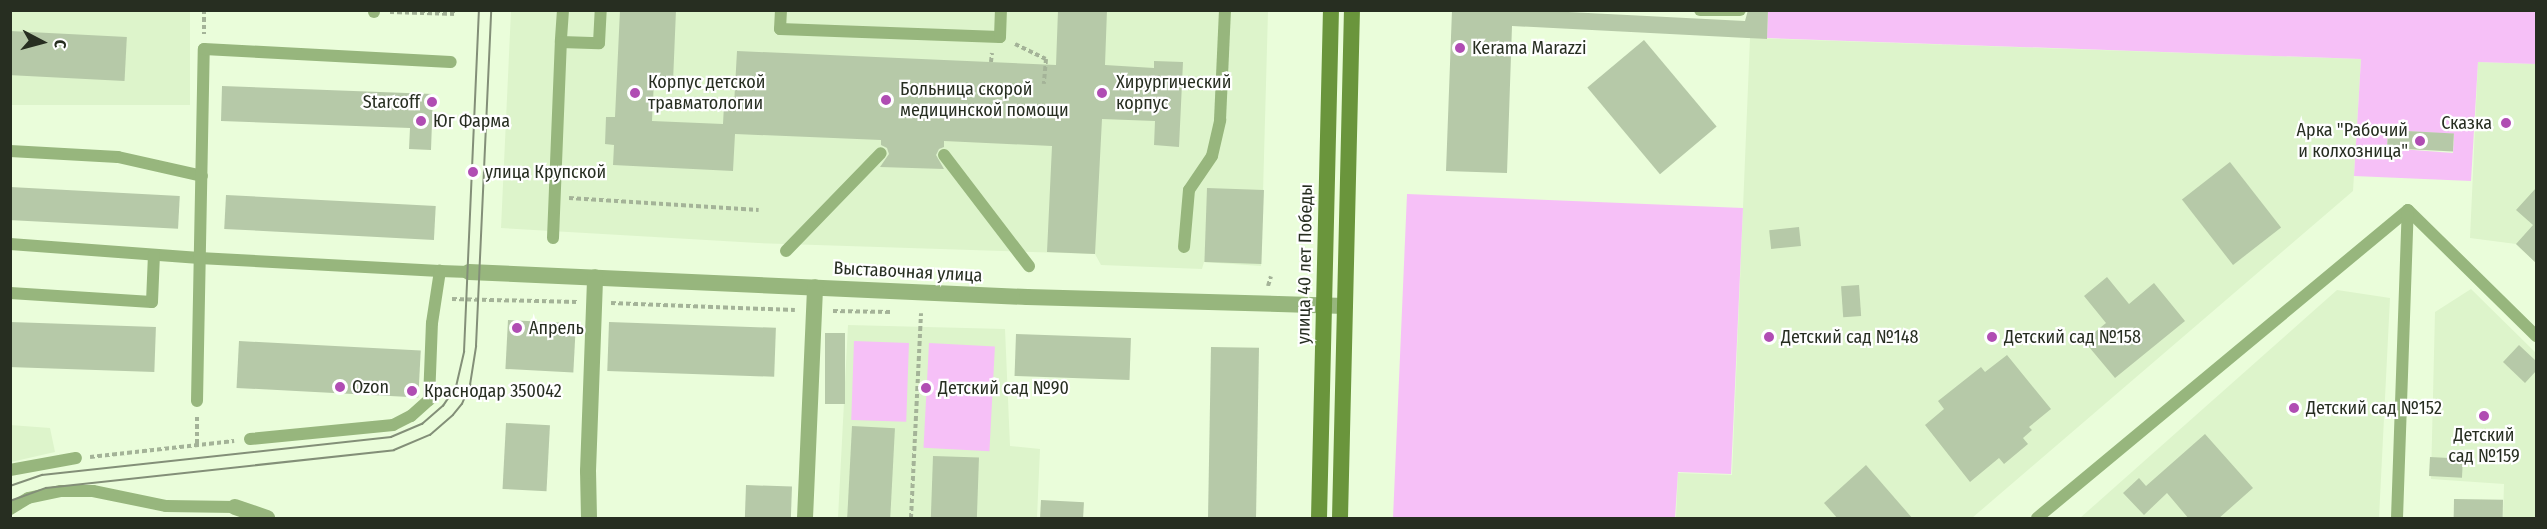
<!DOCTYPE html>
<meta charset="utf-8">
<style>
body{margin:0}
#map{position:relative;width:2547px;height:529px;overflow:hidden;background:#eafdda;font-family:"Fira Sans Condensed",sans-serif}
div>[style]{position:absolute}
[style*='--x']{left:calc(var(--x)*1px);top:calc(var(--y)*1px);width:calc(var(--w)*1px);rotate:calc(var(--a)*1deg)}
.built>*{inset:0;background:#ddf4cb;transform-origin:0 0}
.green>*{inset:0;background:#f6c0f7;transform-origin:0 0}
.building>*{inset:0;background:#b6c9a8;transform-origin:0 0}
.path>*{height:4px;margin-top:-2px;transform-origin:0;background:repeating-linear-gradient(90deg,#a4b398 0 4.5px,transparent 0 7.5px)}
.service>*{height:12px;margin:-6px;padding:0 6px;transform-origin:6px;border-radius:6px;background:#97b67d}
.minor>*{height:16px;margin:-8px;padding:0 8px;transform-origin:8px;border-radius:8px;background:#97b67d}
.secondary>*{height:16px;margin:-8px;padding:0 8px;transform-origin:8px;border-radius:8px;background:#6a953c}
.tram>*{height:1.5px;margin:-0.75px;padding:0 0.75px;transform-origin:0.75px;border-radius:0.75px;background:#838f78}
.dots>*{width:16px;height:16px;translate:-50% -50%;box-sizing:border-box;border:3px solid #fff;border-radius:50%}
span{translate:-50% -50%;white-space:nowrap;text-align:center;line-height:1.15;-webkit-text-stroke:4.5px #fff;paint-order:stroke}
.poi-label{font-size:18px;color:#272e21}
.left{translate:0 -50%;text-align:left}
.right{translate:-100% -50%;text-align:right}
.street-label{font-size:18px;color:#272e21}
.frame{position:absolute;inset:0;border:12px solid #272e21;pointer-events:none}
.north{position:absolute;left:12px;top:12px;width:60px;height:60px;-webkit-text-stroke:4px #fff;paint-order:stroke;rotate:96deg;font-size:16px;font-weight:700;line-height:24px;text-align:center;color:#272e21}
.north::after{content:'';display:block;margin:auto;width:21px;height:27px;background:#272e21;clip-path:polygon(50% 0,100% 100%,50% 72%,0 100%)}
</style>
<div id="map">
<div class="built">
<div style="left:11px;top:11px;width:179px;height:94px"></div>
<div style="clip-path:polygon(511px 11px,1268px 11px,1261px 266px,1204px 262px,1202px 269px,1101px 265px,1095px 254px,758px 243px,501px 228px)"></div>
<div style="clip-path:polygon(1750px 38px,2361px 59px,2353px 191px,1972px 518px,1676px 518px,1678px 473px,1732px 475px)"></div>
<div style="clip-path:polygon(2478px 62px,2536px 64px,2536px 263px,2516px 244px,2470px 238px)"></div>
<div style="clip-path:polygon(2471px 289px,2536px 353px,2536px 518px,2503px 518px,2504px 484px,2431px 479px,2435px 312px)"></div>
<div style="clip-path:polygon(2337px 290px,2390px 298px,2379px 518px,2080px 518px)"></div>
<div style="clip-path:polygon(848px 325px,1005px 329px,1010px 446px,1040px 449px,1037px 518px,838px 518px)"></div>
<div style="clip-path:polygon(10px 425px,50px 428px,55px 452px,11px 462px)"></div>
</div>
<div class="green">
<div style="clip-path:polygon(evenodd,1768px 10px,2536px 11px,2536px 64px,2478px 62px,2471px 181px,2354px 176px,2361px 59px,1767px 38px,1768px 10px,2388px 130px,2454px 134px,2453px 153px,2387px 148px,2388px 130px)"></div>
<div style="clip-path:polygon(1407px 194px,1743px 208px,1731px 474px,1678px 472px,1675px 518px,1393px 518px)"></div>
<div style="left:854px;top:341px;width:55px;height:79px;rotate:2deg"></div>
<div style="left:929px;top:343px;width:66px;height:105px;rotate:3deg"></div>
</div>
<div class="building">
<div style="clip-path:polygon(620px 10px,676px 10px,673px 82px,654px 81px,652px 121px,723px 124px,724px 105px,734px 105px,737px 51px,1056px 65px,1058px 10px,1107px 10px,1105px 65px,1154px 68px,1154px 61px,1183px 62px,1179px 147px,1154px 145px,1155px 121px,1102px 119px,1095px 254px,1047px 252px,1052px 146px,944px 141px,944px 147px,939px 149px,936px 155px,944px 169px,880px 167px,889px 154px,887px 148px,881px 145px,881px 140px,735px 134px,733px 171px,613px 165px,614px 145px,605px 144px,606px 117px,615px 117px)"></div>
<div style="clip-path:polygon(1452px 10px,1529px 10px,1745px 21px,1748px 10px,1768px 10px,1767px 39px,1512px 26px,1507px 173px,1446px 171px)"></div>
<div style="left:10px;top:31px;width:117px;height:44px;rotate:3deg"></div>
<div style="left:1644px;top:40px;width:113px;height:74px;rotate:50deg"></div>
<div style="clip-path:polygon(222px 86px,433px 94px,431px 150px,409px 149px,410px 128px,221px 121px)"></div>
<div style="left:2388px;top:130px;width:66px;height:18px;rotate:3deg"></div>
<div style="left:2230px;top:162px;width:83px;height:61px;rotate:52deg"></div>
<div style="left:10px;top:187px;width:170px;height:33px;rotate:3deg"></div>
<div style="left:1207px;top:188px;width:57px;height:74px;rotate:2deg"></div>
<div style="clip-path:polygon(2536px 188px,2536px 263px,2516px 244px,2533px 225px,2516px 210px)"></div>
<div style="left:226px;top:195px;width:210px;height:34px;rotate:3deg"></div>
<div style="left:1799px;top:227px;width:19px;height:30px;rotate:84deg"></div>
<div style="clip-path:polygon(2107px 277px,2129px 304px,2154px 283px,2185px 321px,2115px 378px,2084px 341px,2106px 323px,2084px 296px)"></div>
<div style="left:1859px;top:285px;width:31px;height:18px;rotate:86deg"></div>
<div style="left:508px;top:320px;width:68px;height:49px;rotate:3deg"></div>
<div style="left:10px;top:322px;width:146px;height:45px;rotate:2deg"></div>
<div style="left:609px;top:322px;width:167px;height:49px;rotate:2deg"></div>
<div style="left:825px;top:333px;width:20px;height:71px"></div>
<div style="left:1016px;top:334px;width:115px;height:42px;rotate:2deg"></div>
<div style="left:239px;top:341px;width:182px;height:47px;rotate:3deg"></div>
<div style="clip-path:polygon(2519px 345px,2536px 361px,2536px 371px,2525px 383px,2503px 362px)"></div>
<div style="left:1211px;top:347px;width:48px;height:172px;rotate:1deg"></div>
<div style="clip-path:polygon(2007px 355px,2051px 409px,2029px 427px,2032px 430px,2023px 438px,2028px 444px,2004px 464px,1999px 458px,1970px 482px,1925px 425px,1944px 409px,1938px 401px,1981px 367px,1985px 372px)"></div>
<div style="left:506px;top:423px;width:44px;height:66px;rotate:3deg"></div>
<div style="left:852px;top:426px;width:43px;height:93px;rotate:3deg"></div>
<div style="clip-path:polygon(2205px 434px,2253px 488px,2218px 519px,2189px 519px,2167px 493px,2144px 515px,2123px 493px,2139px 478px,2146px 486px)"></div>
<div style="left:933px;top:456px;width:46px;height:63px;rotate:2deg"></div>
<div style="left:2430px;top:457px;width:33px;height:19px;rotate:3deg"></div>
<div style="clip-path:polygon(1866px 465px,1913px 519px,1838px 519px,1824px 503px)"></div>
<div style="left:746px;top:485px;width:46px;height:34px;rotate:2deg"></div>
<div style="left:2454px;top:499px;width:49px;height:20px;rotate:1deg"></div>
<div style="left:1041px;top:500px;width:43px;height:19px;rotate:3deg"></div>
</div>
<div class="path">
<div style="--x:204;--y:10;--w:24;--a:90"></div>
<div style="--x:390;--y:12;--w:66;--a:1.7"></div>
<div style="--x:1015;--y:44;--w:34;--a:26"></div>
<div style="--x:1046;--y:59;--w:25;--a:95"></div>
<div style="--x:991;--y:62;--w:9;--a:-84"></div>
<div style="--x:569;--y:198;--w:190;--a:3.6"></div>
<div style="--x:1268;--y:286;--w:10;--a:-73"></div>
<div style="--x:452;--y:299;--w:125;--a:1.4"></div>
<div style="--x:611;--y:303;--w:184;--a:2.2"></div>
<div style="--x:833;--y:311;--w:58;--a:1"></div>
<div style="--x:197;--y:417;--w:29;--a:90"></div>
<div style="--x:90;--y:457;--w:145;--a:-6.3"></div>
<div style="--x:911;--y:518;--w:205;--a:-87.2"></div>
</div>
<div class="service">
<div style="--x:563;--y:10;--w:32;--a:94"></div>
<div style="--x:561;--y:42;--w:38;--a:2"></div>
<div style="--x:599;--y:43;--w:33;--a:-87"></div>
<div style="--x:781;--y:10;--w:19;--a:93"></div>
<div style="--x:780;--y:29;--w:220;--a:2.1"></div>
<div style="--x:1000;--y:37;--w:27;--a:-88"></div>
<div style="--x:1700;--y:10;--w:40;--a:0"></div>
<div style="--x:374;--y:12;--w:2;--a:-90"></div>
<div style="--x:10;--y:151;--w:108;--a:3.2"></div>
<div style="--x:118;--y:157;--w:86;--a:12.7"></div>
<div style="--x:944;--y:155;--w:140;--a:52.6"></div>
<div style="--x:2408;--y:210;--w:180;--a:44.5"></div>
<div style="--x:553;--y:238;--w:196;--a:-87.7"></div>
<div style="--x:10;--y:244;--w:190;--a:4.2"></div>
<div style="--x:199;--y:258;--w:241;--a:3.1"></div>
<div style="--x:1184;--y:247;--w:57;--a:-85"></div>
<div style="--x:1189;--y:190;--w:41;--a:-55.9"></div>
<div style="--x:1212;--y:156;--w:37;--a:-77"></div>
<div style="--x:1220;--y:120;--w:110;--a:-87.4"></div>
<div style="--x:786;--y:251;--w:136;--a:-45.9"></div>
<div style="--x:10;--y:293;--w:142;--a:3.6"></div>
<div style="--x:152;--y:302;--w:47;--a:-87.6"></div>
<div style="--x:197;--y:401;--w:352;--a:-88.9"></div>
<div style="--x:204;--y:49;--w:247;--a:3"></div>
<div style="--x:250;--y:439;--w:144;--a:-5.6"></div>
<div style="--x:393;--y:425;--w:20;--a:-27"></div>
<div style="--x:411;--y:416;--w:24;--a:-42"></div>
<div style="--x:429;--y:400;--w:77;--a:-87.8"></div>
<div style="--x:432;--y:323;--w:53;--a:-81.3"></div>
<div style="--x:440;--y:271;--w:29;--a:2"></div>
<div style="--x:10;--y:470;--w:67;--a:-10.3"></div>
<div style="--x:10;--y:509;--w:21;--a:-31"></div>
<div style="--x:28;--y:498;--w:34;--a:-12"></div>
<div style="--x:61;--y:491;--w:32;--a:0"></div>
<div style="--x:93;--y:491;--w:75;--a:11.6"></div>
<div style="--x:166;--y:506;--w:69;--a:0.8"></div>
<div style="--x:2037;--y:518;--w:482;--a:-39.7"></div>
<div style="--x:2397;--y:518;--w:308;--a:-88"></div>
</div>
<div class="minor">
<div style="--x:469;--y:272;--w:559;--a:2.57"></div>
<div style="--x:1027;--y:297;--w:318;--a:1.6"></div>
<div style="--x:235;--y:507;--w:34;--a:19"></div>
<div style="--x:589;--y:518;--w:47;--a:-91.2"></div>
<div style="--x:588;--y:471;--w:194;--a:-87.9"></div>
<div style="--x:805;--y:518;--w:231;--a:-87.5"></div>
</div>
<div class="secondary">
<div style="--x:1319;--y:518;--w:508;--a:-88.65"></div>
<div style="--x:1340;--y:518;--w:508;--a:-88.65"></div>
</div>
<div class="tram">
<div style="--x:10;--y:486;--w:34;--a:-19"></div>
<div style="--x:42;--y:475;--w:351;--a:-6.2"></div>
<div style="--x:391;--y:437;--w:34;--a:-23"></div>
<div style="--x:422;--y:424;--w:28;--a:-41"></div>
<div style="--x:443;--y:406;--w:23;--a:-56"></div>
<div style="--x:456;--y:387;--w:36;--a:-77"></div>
<div style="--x:464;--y:352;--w:342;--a:-87.5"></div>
<div style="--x:10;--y:501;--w:38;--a:-20"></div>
<div style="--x:46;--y:488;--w:350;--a:-6.2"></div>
<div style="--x:394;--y:450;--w:39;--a:-23"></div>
<div style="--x:430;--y:435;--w:30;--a:-41"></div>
<div style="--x:453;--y:415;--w:14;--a:-51"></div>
<div style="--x:462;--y:404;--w:21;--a:-67"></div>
<div style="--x:470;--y:385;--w:39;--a:-81"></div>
<div style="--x:476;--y:346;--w:336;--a:-87.4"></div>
</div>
<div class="dots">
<div style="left:1460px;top:48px;background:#b04db3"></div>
<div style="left:635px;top:93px;background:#b04db3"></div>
<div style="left:1102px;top:93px;background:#b04db3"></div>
<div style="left:886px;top:100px;background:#b04db3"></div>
<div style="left:432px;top:102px;background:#b04db3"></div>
<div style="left:421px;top:121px;background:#b04db3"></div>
<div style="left:2506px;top:123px;background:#b04db3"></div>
<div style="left:2420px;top:141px;background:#b04db3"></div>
<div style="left:473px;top:172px;background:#b04db3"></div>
<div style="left:517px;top:328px;background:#b04db3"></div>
<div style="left:1769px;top:337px;background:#b04db3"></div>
<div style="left:1992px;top:337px;background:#b04db3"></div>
<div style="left:340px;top:387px;background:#b04db3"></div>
<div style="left:926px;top:388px;background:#b04db3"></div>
<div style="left:412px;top:391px;background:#b04db3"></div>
<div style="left:2294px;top:408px;background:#b04db3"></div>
<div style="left:2484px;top:416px;background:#b04db3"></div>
</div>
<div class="poi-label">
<span class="left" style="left:1472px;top:48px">Kerama Marazzi</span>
<span class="left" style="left:648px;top:93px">Корпус детской<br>травматологии</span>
<span class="left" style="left:1116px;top:93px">Хирургический<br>корпус</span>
<span class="left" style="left:900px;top:100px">Больница скорой<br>медицинской помощи</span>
<span class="right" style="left:420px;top:102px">Starcoff</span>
<span class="left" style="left:433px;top:121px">Юг Фарма</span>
<span class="right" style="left:2492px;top:123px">Сказка</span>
<span class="right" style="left:2408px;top:141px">Арка "Рабочий<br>и колхозница"</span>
<span class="left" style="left:485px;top:172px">улица Крупской</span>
<span class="left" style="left:529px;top:328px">Апрель</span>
<span class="left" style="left:1781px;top:337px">Детский сад №148</span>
<span class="left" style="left:2004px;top:337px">Детский сад №158</span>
<span class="left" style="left:352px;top:387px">Ozon</span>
<span class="left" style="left:938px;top:388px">Детский сад №90</span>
<span class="left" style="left:424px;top:391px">Краснодар 350042</span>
<span class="left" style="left:2306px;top:408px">Детский сад №152</span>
<span style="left:2484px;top:446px">Детский<br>сад №159</span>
</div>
<div class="street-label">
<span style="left:1305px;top:264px;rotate:-89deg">улица 40 лет Победы</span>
<span style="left:908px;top:272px;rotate:3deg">Выставочная улица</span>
</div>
<div class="frame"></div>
<div class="north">С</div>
</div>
